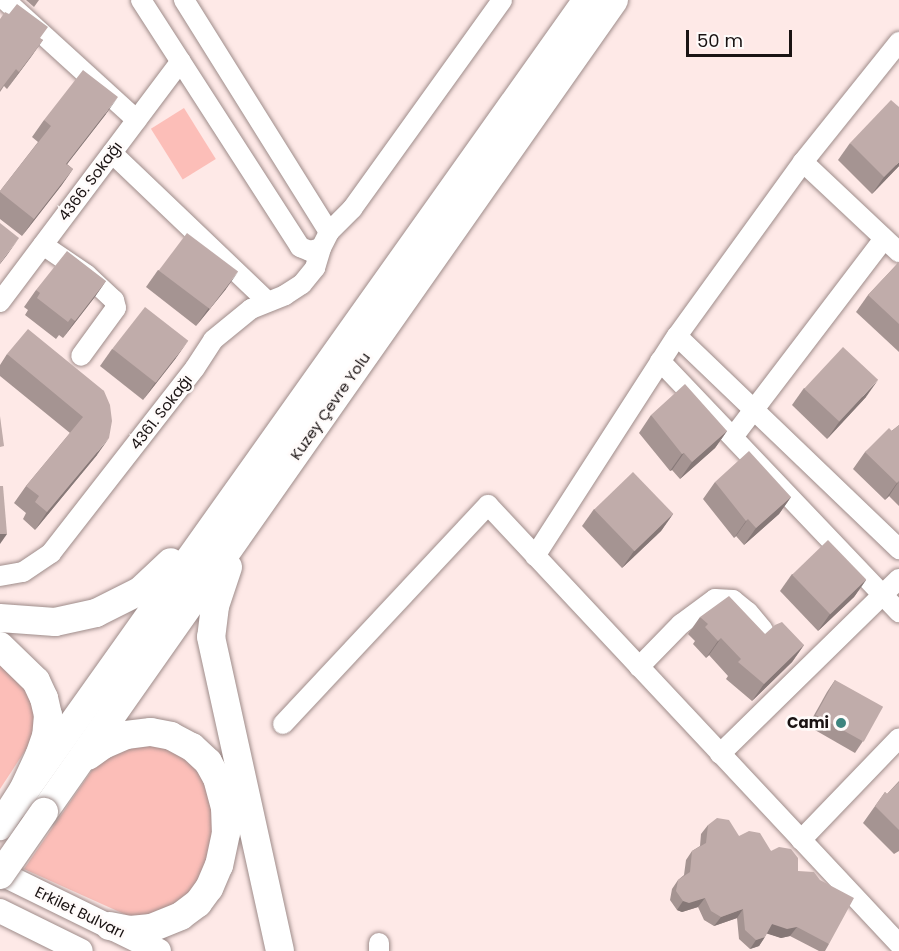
<!DOCTYPE html>
<meta charset="utf-8">
<style>
body{margin:0}
#map{position:relative;width:899px;height:951px;overflow:hidden;background:#fee9e7;font-family:Poppins,sans-serif}
div>[style]{position:absolute}
[style*='--x']{left:calc(var(--x)*1px);top:calc(var(--y)*1px);width:calc(var(--w)*1px);rotate:calc(var(--a)*1deg)}
.green>*{inset:0;background:#fcbeb8;transform-origin:0 0}
.roads{filter:drop-shadow(0 0 2px #9e8c8a) drop-shadow(0 0 2px #9e8c8a)}
.minor>*{height:20px;margin:-10px;padding:0 10px;transform-origin:10px;border-radius:10px;background:#fff}
.major>*{height:24px;margin:-12px;padding:0 12px;transform-origin:12px;border-radius:12px;background:#fff}
.highway>*{height:28px;margin:-14px;padding:0 14px;transform-origin:14px;border-radius:14px;background:#fff}
.bridges{filter:drop-shadow(0 0 2px #9e8c8a) drop-shadow(0 0 2px #9e8c8a)}
.highway-bridge>*{height:28px;margin:-14px;padding:0 14px;transform-origin:14px;border-radius:14px;background:#fff}
.wall>*{inset:0;background:#a59492}
.shaded-wall>*{inset:0;background:#867877}
.building>*{inset:0;background:#c0acaa;transform-origin:0 0}
.dots>*{width:16px;height:16px;translate:-50% -50%;box-sizing:border-box;border:3px solid #fffbfa;border-radius:50%}
span{translate:-50% -50%;white-space:nowrap;text-align:center;line-height:1.15;-webkit-text-stroke:5px #fffbfa;paint-order:stroke}
.street-label{font-size:15px;color:#1a1313}
.poi-label{font-size:15px;color:#1a1313;font-weight:700}
.right{translate:-100% -50%;text-align:right}
.scale{position:absolute;left:686px;top:30px;width:106px;height:27px;box-sizing:border-box;border:3px solid #1a1313;border-top:0;padding-left:8px;font-size:18px;line-height:21px;white-space:nowrap;color:#1a1313;-webkit-text-stroke:4px #fffbfa;paint-order:stroke}
</style>
<div id="map">
<div class="green">
<div style="left:184px;top:108px;width:60px;height:39px;rotate:58deg"></div>
<div style="clip-path:polygon(0 655px,31px 688px,36px 734px,0 789px)"></div>
<div style="clip-path:polygon(162px 741px,207px 775px,217px 841px,188px 903px,133px 918px,24px 869px,97px 763px,112px 749px)"></div>
</div>
<div class="roads">
<div class="minor">
<div style="--x:5;--y:0;--w:178;--a:42.3"></div>
<div style="--x:141;--y:0;--w:294;--a:57.2"></div>
<div style="--x:300;--y:247;--w:11;--a:22"></div>
<div style="--x:310;--y:251;--w:11;--a:-15"></div>
<div style="--x:321;--y:248;--w:18;--a:-63"></div>
<div style="--x:329;--y:232;--w:274;--a:-122"></div>
<div style="--x:112;--y:153;--w:214;--a:43.7"></div>
<div style="--x:803;--y:162;--w:132;--a:43.2"></div>
<div style="--x:329;--y:232;--w:33;--a:-45"></div>
<div style="--x:352;--y:209;--w:257;--a:-54.3"></div>
<div style="--x:43;--y:245;--w:53;--a:34.3"></div>
<div style="--x:87;--y:275;--w:37;--a:43"></div>
<div style="--x:114;--y:300;--w:8;--a:76"></div>
<div style="--x:116;--y:308;--w:59;--a:126.1"></div>
<div style="--x:0;--y:302;--w:301;--a:-53.1"></div>
<div style="--x:677;--y:336;--w:308;--a:43.8"></div>
<div style="--x:660;--y:361;--w:347;--a:46.4"></div>
<div style="--x:733;--y:437;--w:249;--a:-52.7"></div>
<div style="--x:535;--y:556;--w:262;--a:-57.2"></div>
<div style="--x:677;--y:336;--w:215;--a:-54.1"></div>
<div style="--x:803;--y:162;--w:154;--a:-51.3"></div>
<div style="--x:0;--y:576;--w:23;--a:-10"></div>
<div style="--x:23;--y:572;--w:34;--a:-34"></div>
<div style="--x:51;--y:553;--w:234;--a:-52.1"></div>
<div style="--x:195;--y:368;--w:33;--a:-57"></div>
<div style="--x:213;--y:340;--w:49;--a:-39.2"></div>
<div style="--x:251;--y:309;--w:37;--a:-22"></div>
<div style="--x:285;--y:295;--w:20;--a:-33"></div>
<div style="--x:302;--y:284;--w:21;--a:-51"></div>
<div style="--x:315;--y:268;--w:21;--a:-73"></div>
<div style="--x:639;--y:667;--w:60;--a:-45.7"></div>
<div style="--x:681;--y:624;--w:42;--a:-36.3"></div>
<div style="--x:715;--y:599;--w:18;--a:3"></div>
<div style="--x:733;--y:600;--w:19;--a:39"></div>
<div style="--x:748;--y:612;--w:23;--a:50"></div>
<div style="--x:283;--y:724;--w:300;--a:-46.9"></div>
<div style="--x:488;--y:505;--w:601;--a:46.89"></div>
<div style="--x:720;--y:754;--w:250;--a:-44.4"></div>
<div style="--x:801;--y:840;--w:141;--a:-46.1"></div>
<div style="--x:379;--y:943;--w:8;--a:90"></div>
</div>
<div class="major">
<div style="--x:0;--y:873;--w:177;--a:26.1"></div>
<div style="--x:0;--y:911;--w:90;--a:26.3"></div>
</div>
<div class="highway">
<div style="--x:228;--y:567;--w:41;--a:108.4"></div>
<div style="--x:215;--y:606;--w:31;--a:97"></div>
<div style="--x:211;--y:637;--w:321;--a:77.6"></div>
<div style="--x:0;--y:618;--w:55;--a:4.2"></div>
<div style="--x:55;--y:622;--w:42;--a:-12.4"></div>
<div style="--x:96;--y:613;--w:49;--a:-26.6"></div>
<div style="--x:140;--y:591;--w:42;--a:-43.1"></div>
<div style="--x:0;--y:646;--w:50;--a:44.2"></div>
<div style="--x:36;--y:681;--w:19;--a:65"></div>
<div style="--x:44;--y:698;--w:17;--a:77"></div>
<div style="--x:48;--y:715;--w:21;--a:95"></div>
<div style="--x:46;--y:736;--w:21;--a:109"></div>
<div style="--x:39;--y:756;--w:38;--a:115"></div>
<div style="--x:23;--y:790;--w:43;--a:122.6"></div>
<div style="--x:88;--y:756;--w:19;--a:-36"></div>
<div style="--x:103;--y:745;--w:25;--a:-23"></div>
<div style="--x:126;--y:735;--w:25;--a:-7"></div>
<div style="--x:151;--y:732;--w:20;--a:11"></div>
<div style="--x:171;--y:736;--w:24;--a:28"></div>
<div style="--x:192;--y:747;--w:22;--a:43"></div>
<div style="--x:208;--y:762;--w:18;--a:61"></div>
<div style="--x:217;--y:778;--w:30;--a:75"></div>
<div style="--x:225;--y:807;--w:26;--a:88"></div>
<div style="--x:226;--y:833;--w:33;--a:102"></div>
<div style="--x:219;--y:865;--w:25;--a:113"></div>
<div style="--x:209;--y:888;--w:19;--a:126"></div>
<div style="--x:198;--y:903;--w:21;--a:143"></div>
<div style="--x:181;--y:916;--w:32;--a:158"></div>
<div style="--x:151;--y:928;--w:21;--a:175"></div>
<div style="--x:130;--y:930;--w:21;--a:-169"></div>
<div style="--x:14;--y:806;--w:989;--a:-54.59"></div>
<div style="--x:44;--y:812;--w:992;--a:-54.93"></div>
</div>
</div>
<div class="bridges">
<div class="highway-bridge">
<div style="--x:0;--y:875;--w:77;--a:-55.1"></div>
</div>
</div>
<div class="wall">
<div style="clip-path:polygon(26px 0,39px 0,34px 7px)"></div>
<div style="clip-path:polygon(0 19px,43px 40px,7px 89px,4px 86px,0 92px)"></div>
<div style="clip-path:polygon(106px 114px,67px 164px,73px 169px,61px 186px,22px 236px,0 219px,0 191px,38px 142px,32px 137px,44px 120px)"></div>
<div style="clip-path:polygon(850px 143px,899px 166px,872px 194px,838px 160px)"></div>
<div style="clip-path:polygon(899px 262px,899px 352px,856px 312px,868px 295px)"></div>
<div style="clip-path:polygon(158px 270px,226px 289px,196px 326px,146px 287px)"></div>
<div style="clip-path:polygon(106px 281px,94px 298px,63px 338px,59px 335px,56px 339px,25px 315px,28px 310px,24px 307px,36px 290px)"></div>
<div style="clip-path:polygon(112px 349px,176px 358px,143px 400px,100px 366px)"></div>
<div style="clip-path:polygon(7px 354px,104px 391px,97px 455px,35px 530px,23px 519px,26px 513px,14px 503px,26px 486px,70px 433px,0 376px,0 365px)"></div>
<div style="clip-path:polygon(804px 388px,866px 397px,827px 439px,792px 405px)"></div>
<div style="clip-path:polygon(651px 415px,727px 431px,715px 448px,680px 479px,672px 470px,670px 471px,639px 433px)"></div>
<div style="clip-path:polygon(899px 425px,899px 506px,889px 496px,885px 500px,853px 469px,865px 452px)"></div>
<div style="clip-path:polygon(715px 482px,791px 497px,779px 514px,744px 545px,736px 536px,734px 538px,703px 499px)"></div>
<div style="clip-path:polygon(594px 509px,673px 514px,661px 531px,622px 568px,582px 526px)"></div>
<div style="clip-path:polygon(792px 574px,866px 580px,854px 597px,818px 631px,780px 591px)"></div>
<div style="clip-path:polygon(700px 617px,765px 634px,804px 645px,792px 662px,752px 701px,726px 679px,728px 676px,709px 655px,706px 658px,693px 644px,695px 641px,688px 634px)"></div>
<div style="clip-path:polygon(835px 680px,863px 741px,855px 753px,808px 726px,827px 692px)"></div>
<div style="clip-path:polygon(899px 781px,899px 851px,894px 854px,863px 823px,885px 792px,887px 794px)"></div>
<div style="clip-path:polygon(708px 825px,739px 836px,771px 851px,798px 871px,829px 944px,825px 951px,819px 951px,790px 936px,781px 938px,767px 933px,759px 946px,750px 949px,739px 939px,737px 918px,714px 926px,704px 920px,698px 907px,682px 912px,677px 910px,670px 900px,672px 889px,678px 880px,684px 875px,686px 860px,692px 851px,700px 846px,701px 834px)"></div>
</div>
<div class="shaded-wall">
<div style="clip-path:polygon(43px 40px,31px 57px,7px 89px,19px 72px)"></div>
<div style="clip-path:polygon(118px 97px,106px 114px,54px 181px,66px 164px)"></div>
<div style="clip-path:polygon(899px 162px,899px 166px,872px 194px,884px 177px)"></div>
<div style="clip-path:polygon(73px 169px,61px 186px,22px 236px,34px 219px)"></div>
<div style="clip-path:polygon(19px 238px,7px 255px,0 264px,0 263px)"></div>
<div style="clip-path:polygon(238px 272px,226px 289px,196px 326px,208px 309px)"></div>
<div style="clip-path:polygon(106px 281px,94px 298px,63px 338px,75px 321px)"></div>
<div style="clip-path:polygon(188px 341px,176px 358px,143px 400px,155px 383px)"></div>
<div style="clip-path:polygon(878px 380px,866px 397px,827px 439px,839px 422px)"></div>
<div style="clip-path:polygon(727px 431px,715px 448px,680px 479px,692px 462px)"></div>
<div style="clip-path:polygon(109px 438px,97px 455px,35px 530px,47px 512px)"></div>
<div style="clip-path:polygon(684px 453px,672px 470px,670px 471px,682px 454px)"></div>
<div style="clip-path:polygon(899px 481px,889px 496px,885px 500px,897px 483px)"></div>
<div style="clip-path:polygon(791px 497px,779px 514px,744px 545px,756px 528px)"></div>
<div style="clip-path:polygon(673px 514px,661px 531px,622px 568px,634px 551px)"></div>
<div style="clip-path:polygon(748px 519px,736px 536px,734px 538px,746px 521px)"></div>
<div style="clip-path:polygon(0 534px,7px 534px,0 544px)"></div>
<div style="clip-path:polygon(866px 580px,854px 597px,818px 631px,830px 614px)"></div>
<div style="clip-path:polygon(721px 638px,709px 655px,706px 658px,718px 641px)"></div>
<div style="clip-path:polygon(804px 645px,792px 662px,752px 701px,764px 684px)"></div>
<div style="clip-path:polygon(705px 898px,698px 907px,682px 912px,677px 910px,683px 901px)"></div>
<div style="clip-path:polygon(743px 909px,737px 918px,714px 926px,721px 917px)"></div>
<div style="clip-path:polygon(772px 924px,797px 927px,790px 936px,781px 938px,765px 933px)"></div>
<div style="clip-path:polygon(765px 937px,759px 946px,750px 949px,756px 940px)"></div>
</div>
<div class="building">
<div style="clip-path:polygon(17px 4px,48px 27px,40px 38px,43px 40px,19px 72px,16px 69px,0 90px,0 19px,5px 12px,9px 14px)"></div>
<div style="clip-path:polygon(83px 70px,118px 97px,66px 164px,73px 169px,34px 219px,0 192px,0 191px,51px 126px,44px 120px)"></div>
<div style="clip-path:polygon(891px 100px,899px 107px,899px 162px,884px 177px,850px 143px)"></div>
<div style="clip-path:polygon(0 223px,19px 238px,0 263px)"></div>
<div style="left:187px;top:233px;width:64px;height:47px;rotate:37deg"></div>
<div style="clip-path:polygon(67px 251px,106px 281px,75px 321px,71px 318px,68px 322px,37px 298px,40px 293px,36px 290px)"></div>
<div style="clip-path:polygon(899px 262px,899px 324px,868px 295px)"></div>
<div style="left:145px;top:307px;width:55px;height:53px;rotate:38deg"></div>
<div style="clip-path:polygon(28px 329px,104px 391px,110px 405px,112px 421px,109px 438px,47px 512px,35px 502px,39px 496px,26px 486px,83px 417px,7px 354px)"></div>
<div style="left:843px;top:347px;width:48px;height:57px;rotate:43deg"></div>
<div style="clip-path:polygon(685px 384px,727px 431px,692px 462px,684px 453px,682px 454px,651px 415px)"></div>
<div style="clip-path:polygon(0 416px,4px 446px,0 447px)"></div>
<div style="clip-path:polygon(899px 425px,899px 481px,897px 483px,865px 452px,889px 428px,892px 431px)"></div>
<div style="clip-path:polygon(749px 451px,791px 497px,756px 528px,748px 519px,746px 521px,715px 482px)"></div>
<div style="left:633px;top:472px;width:58px;height:54px;rotate:46deg"></div>
<div style="clip-path:polygon(0 486px,3px 486px,7px 534px,0 534px)"></div>
<div style="left:828px;top:540px;width:55px;height:50px;rotate:46deg"></div>
<div style="clip-path:polygon(729px 596px,765px 634px,775px 625px,782px 622px,804px 645px,764px 684px,738px 662px,741px 659px,721px 638px,718px 641px,705px 627px,708px 624px,700px 617px)"></div>
<div style="left:835px;top:680px;width:55px;height:40px;rotate:29deg"></div>
<div style="clip-path:polygon(899px 782px,899px 830px,875px 806px,885px 792px,887px 794px)"></div>
<div style="clip-path:polygon(717px 818px,729px 820px,739px 836px,749px 831px,760px 833px,771px 851px,779px 847px,791px 849px,798px 858px,798px 871px,814px 872px,820px 880px,854px 898px,829px 944px,797px 927px,787px 929px,772px 924px,765px 937px,756px 940px,745px 930px,743px 909px,721px 917px,711px 911px,705px 898px,689px 903px,683px 901px,676px 891px,678px 880px,690px 872px,692px 851px,706px 843px,708px 825px)"></div>
</div>
<div class="dots">
<div style="left:841px;top:723px;background:#3e857f"></div>
</div>
<div class="street-label">
<span style="left:90px;top:181px;rotate:-53deg">4366. Sokağı</span>
<span style="left:330px;top:406px;rotate:-55deg">Kuzey Çevre Yolu</span>
<span style="left:161px;top:412px;rotate:-52deg">4361. Sokağı</span>
<span style="left:80px;top:912px;rotate:26deg">Erkilet Bulvarı</span>
</div>
<div class="poi-label">
<span class="right" style="left:829px;top:723px">Cami</span>
</div>
<div class="scale">50 m</div>
</div>
